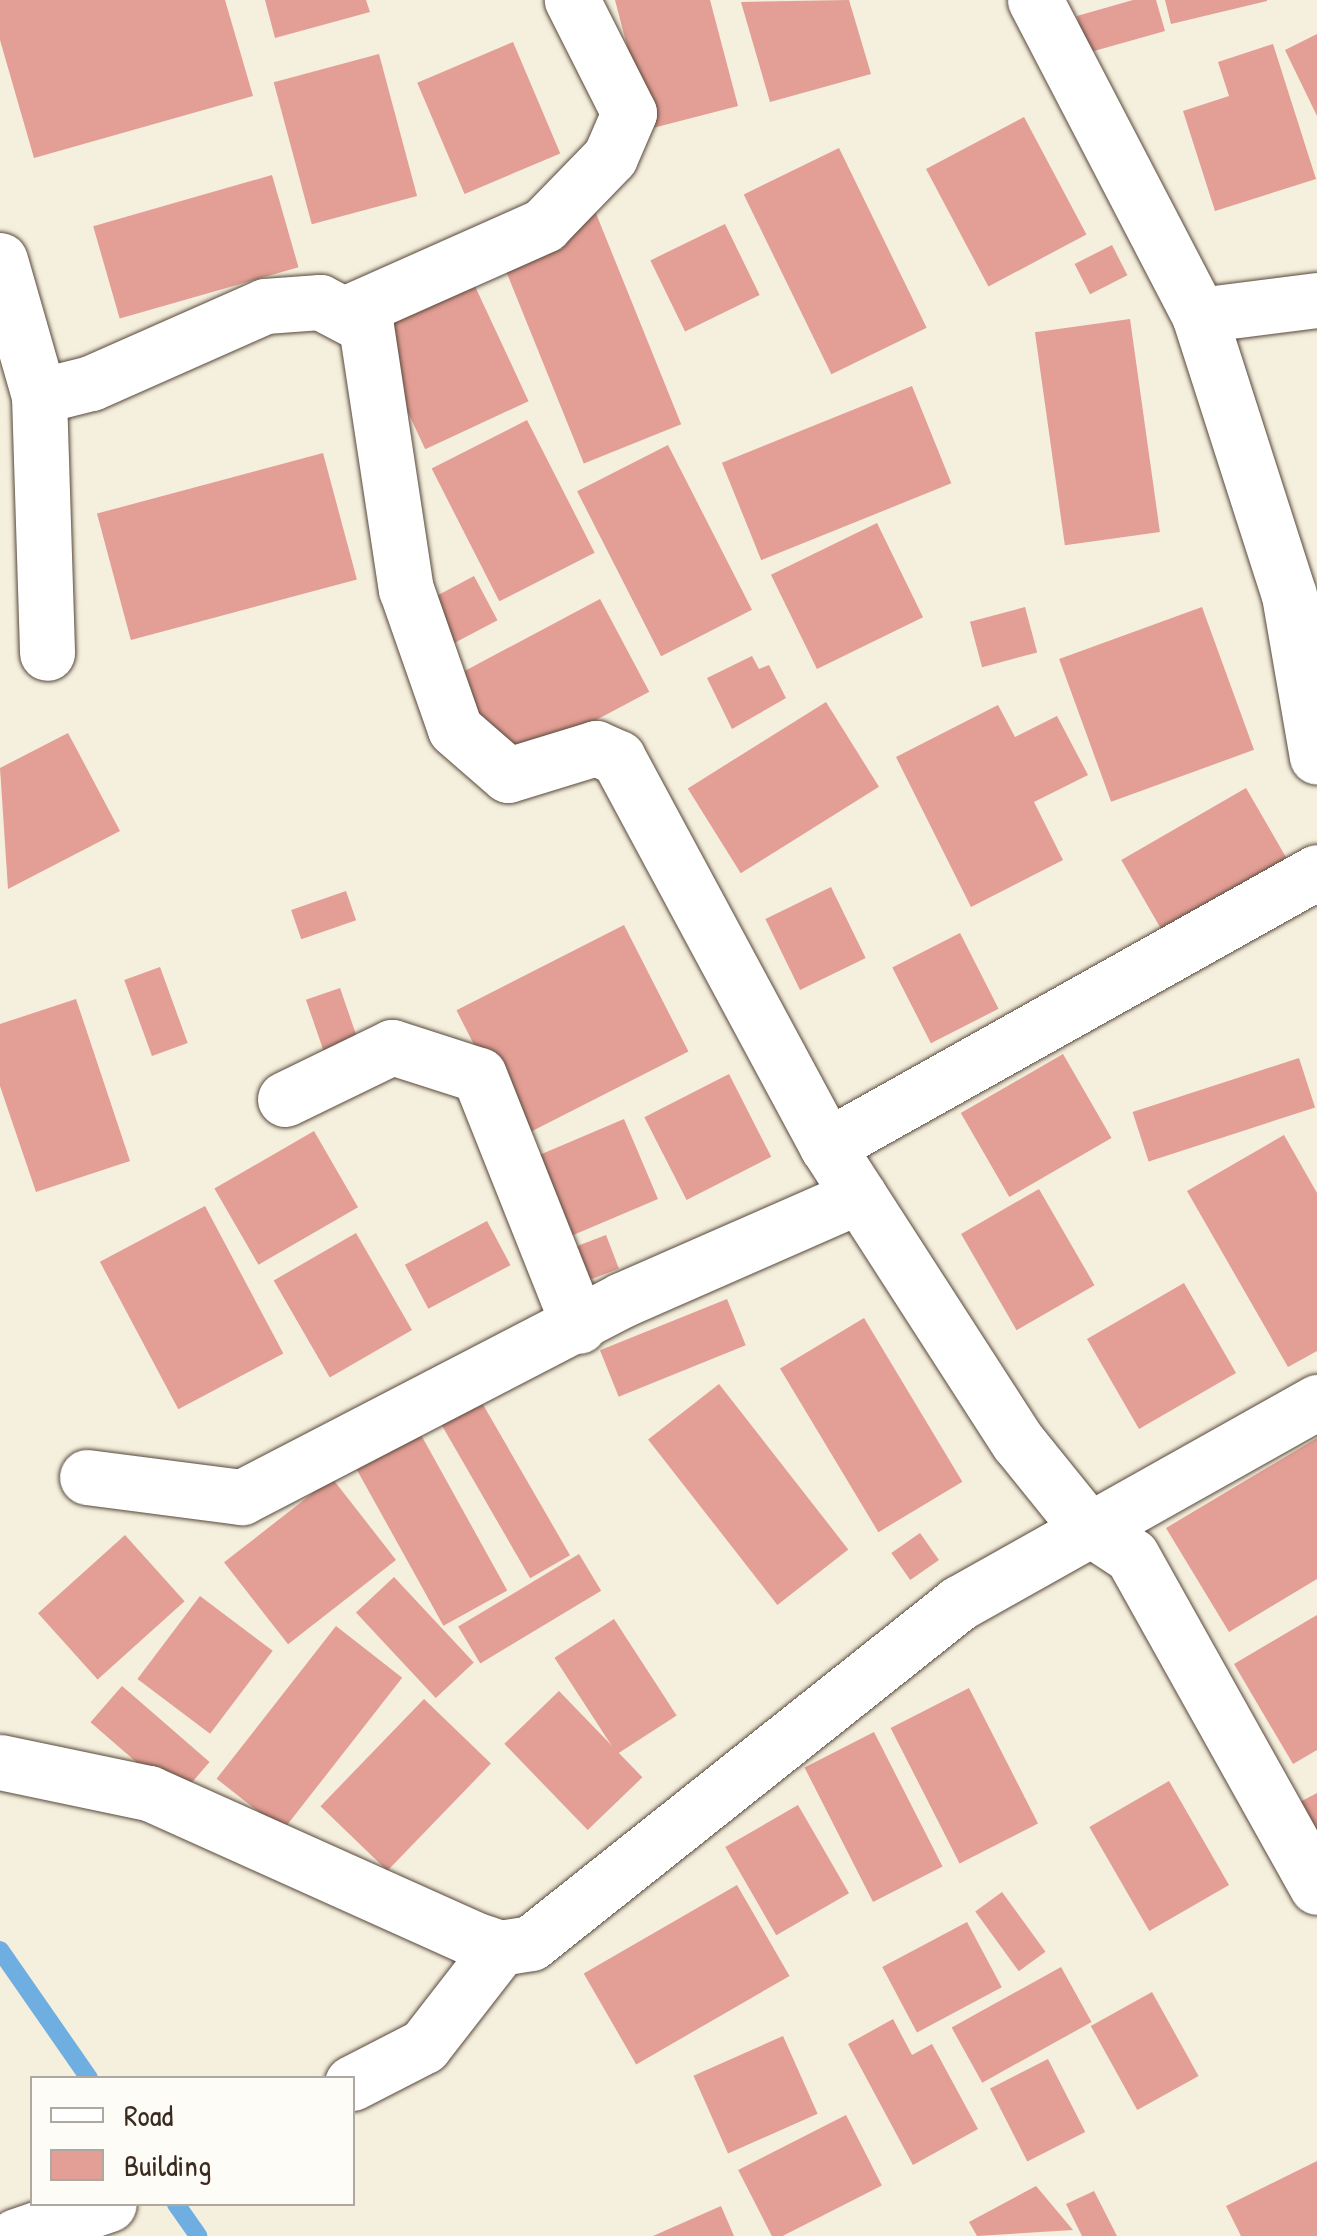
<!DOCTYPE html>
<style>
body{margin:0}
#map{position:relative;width:1317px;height:2236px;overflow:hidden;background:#f5efdd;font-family:"Patrick Hand",sans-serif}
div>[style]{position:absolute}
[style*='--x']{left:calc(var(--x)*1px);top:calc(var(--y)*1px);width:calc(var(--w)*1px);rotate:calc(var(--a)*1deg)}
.stream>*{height:18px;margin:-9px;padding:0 9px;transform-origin:9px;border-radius:9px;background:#6eaee1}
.building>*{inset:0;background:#e39e95;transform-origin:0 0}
.roads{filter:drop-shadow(0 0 2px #57483b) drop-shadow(0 0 2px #57483b)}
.minor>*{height:55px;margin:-27.5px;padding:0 27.5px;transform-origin:27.5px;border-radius:27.5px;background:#fff}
span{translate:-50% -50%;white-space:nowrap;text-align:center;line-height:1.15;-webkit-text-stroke:8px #fdfcf7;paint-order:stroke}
.legend{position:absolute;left:30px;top:2076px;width:325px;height:130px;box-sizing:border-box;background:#fdfcf7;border:2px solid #afa8a0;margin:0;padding:12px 18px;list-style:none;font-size:30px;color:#3b2a1e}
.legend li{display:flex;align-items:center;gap:20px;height:50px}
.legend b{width:50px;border:2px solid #afa8a0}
</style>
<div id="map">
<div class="stream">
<div style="--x:0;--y:1950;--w:156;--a:55.2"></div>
<div style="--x:176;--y:2204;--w:39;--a:55"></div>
</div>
<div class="building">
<div style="clip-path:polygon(0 0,225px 0,253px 96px,34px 158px,0 40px)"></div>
<div style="clip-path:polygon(265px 0,366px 0,370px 12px,275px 38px)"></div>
<div style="clip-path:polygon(615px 0,710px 0,738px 106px,649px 129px)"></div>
<div style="clip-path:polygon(849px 0,871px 74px,770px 102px,741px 2px)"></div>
<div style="clip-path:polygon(1133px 0,1156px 0,1165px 31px,1087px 53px,1077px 16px)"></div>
<div style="clip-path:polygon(1165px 0,1267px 0,1267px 1px,1171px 24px)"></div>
<div style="clip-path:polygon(1317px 34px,1317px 116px,1285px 50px)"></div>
<div style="left:513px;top:42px;width:121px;height:104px;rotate:67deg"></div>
<div style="clip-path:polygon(1273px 44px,1316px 179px,1215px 211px,1183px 111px,1229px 96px,1218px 62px)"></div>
<div style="left:379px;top:54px;width:147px;height:109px;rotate:75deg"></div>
<div style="left:1024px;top:117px;width:133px;height:111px;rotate:62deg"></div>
<div style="left:839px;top:148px;width:200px;height:106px;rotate:64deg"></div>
<div style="left:272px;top:175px;width:96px;height:186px;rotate:74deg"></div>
<div style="left:595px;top:211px;width:230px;height:105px;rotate:68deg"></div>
<div style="left:725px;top:224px;width:79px;height:83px;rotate:64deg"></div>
<div style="left:1112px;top:245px;width:34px;height:42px;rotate:63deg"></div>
<div style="left:466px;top:267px;width:148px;height:114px;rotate:65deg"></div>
<div style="left:1130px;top:319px;width:215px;height:96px;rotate:82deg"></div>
<div style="left:912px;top:386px;width:105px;height:205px;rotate:68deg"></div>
<div style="left:527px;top:420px;width:149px;height:107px;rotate:63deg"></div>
<div style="left:668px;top:445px;width:185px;height:102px;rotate:63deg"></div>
<div style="left:323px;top:453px;width:131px;height:234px;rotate:75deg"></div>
<div style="left:877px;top:523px;width:105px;height:118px;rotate:64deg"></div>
<div style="left:474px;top:576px;width:50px;height:67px;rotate:62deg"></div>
<div style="left:600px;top:599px;width:105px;height:166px;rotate:62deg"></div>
<div style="left:1025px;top:607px;width:47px;height:57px;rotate:75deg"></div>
<div style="left:1202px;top:607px;width:152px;height:152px;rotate:70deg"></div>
<div style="clip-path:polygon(752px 656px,759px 669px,769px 665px,786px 698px,732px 729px,707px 678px)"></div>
<div style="left:826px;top:702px;width:100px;height:163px;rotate:58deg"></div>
<div style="clip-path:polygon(998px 705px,1015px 737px,1057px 716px,1088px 775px,1034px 802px,1063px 860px,971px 907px,896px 757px)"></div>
<div style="clip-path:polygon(68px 733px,120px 831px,8px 889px,0 768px)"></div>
<div style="left:1246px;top:788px;width:86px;height:144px;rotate:60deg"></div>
<div style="left:831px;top:887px;width:79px;height:73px;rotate:64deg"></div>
<div style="left:346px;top:891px;width:31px;height:58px;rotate:71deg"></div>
<div style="left:624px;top:925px;width:142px;height:188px;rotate:63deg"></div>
<div style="left:960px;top:933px;width:85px;height:76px;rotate:63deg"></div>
<div style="left:160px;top:967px;width:81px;height:38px;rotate:70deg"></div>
<div style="left:340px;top:988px;width:60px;height:36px;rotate:71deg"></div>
<div style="clip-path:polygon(76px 999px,130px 1161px,36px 1192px,0 1086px,0 1024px)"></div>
<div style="left:1063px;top:1054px;width:97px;height:118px;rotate:60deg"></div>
<div style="left:1299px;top:1058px;width:52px;height:175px;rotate:72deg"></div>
<div style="left:729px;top:1074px;width:93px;height:95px;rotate:63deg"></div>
<div style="left:624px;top:1119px;width:87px;height:99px;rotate:67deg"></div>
<div style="left:314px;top:1131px;width:88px;height:115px;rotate:60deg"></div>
<div style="clip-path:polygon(1284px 1135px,1317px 1193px,1317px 1351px,1288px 1367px,1187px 1191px)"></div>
<div style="left:1039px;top:1189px;width:111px;height:90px;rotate:60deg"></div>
<div style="left:205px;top:1206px;width:167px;height:119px;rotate:62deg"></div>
<div style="left:487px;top:1221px;width:50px;height:93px;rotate:62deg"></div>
<div style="left:356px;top:1233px;width:112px;height:95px;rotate:60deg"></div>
<div style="left:606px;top:1235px;width:36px;height:35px;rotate:69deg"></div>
<div style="left:1184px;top:1283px;width:104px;height:112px;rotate:60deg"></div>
<div style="left:727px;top:1299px;width:50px;height:137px;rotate:68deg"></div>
<div style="left:864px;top:1318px;width:191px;height:98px;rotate:59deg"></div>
<div style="left:719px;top:1384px;width:210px;height:90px;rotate:52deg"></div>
<div style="left:474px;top:1389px;width:192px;height:46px;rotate:60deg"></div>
<div style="left:420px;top:1433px;width:180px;height:73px;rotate:61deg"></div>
<div style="clip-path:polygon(1317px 1438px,1317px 1579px,1229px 1632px,1166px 1528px)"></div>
<div style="left:332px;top:1478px;width:104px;height:137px;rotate:52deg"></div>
<div style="left:920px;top:1533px;width:33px;height:35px;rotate:55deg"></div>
<div style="left:125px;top:1535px;width:89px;height:117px;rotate:48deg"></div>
<div style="left:579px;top:1554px;width:43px;height:141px;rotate:59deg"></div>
<div style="left:394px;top:1577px;width:117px;height:52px;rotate:47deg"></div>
<div style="left:200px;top:1596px;width:91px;height:104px;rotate:37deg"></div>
<div style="clip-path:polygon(1317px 1615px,1317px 1750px,1293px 1764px,1234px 1664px)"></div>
<div style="left:614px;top:1619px;width:115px;height:71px;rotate:57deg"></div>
<div style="left:336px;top:1626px;width:84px;height:194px;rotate:38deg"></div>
<div style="left:122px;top:1686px;width:116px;height:48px;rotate:41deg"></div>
<div style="left:969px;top:1688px;width:152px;height:88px;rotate:63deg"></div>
<div style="left:559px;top:1691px;width:120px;height:76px;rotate:46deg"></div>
<div style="left:424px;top:1699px;width:93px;height:149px;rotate:44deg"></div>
<div style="left:874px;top:1732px;width:151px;height:78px;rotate:63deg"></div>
<div style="left:1169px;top:1781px;width:120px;height:92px;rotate:60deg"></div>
<div style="clip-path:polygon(1317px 1793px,1317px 1872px,1283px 1811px)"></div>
<div style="left:798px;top:1805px;width:102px;height:84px;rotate:60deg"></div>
<div style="left:737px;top:1885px;width:105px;height:177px;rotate:60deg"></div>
<div style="left:1002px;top:1892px;width:74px;height:33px;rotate:54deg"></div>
<div style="left:967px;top:1922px;width:74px;height:96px;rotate:62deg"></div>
<div style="left:1061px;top:1967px;width:63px;height:125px;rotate:61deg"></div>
<div style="left:1152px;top:1992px;width:96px;height:70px;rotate:61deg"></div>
<div style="clip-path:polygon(893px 2019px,912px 2055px,932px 2044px,978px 2129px,913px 2165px,848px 2044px)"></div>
<div style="left:783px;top:2036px;width:85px;height:98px;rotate:66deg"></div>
<div style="left:1048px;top:2059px;width:82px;height:65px;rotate:63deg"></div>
<div style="left:846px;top:2115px;width:79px;height:121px;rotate:63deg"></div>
<div style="clip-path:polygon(1317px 2161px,1317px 2236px,1241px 2236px,1226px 2206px)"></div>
<div style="clip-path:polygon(1036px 2186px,1073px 2230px,977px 2236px,969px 2222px)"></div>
<div style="clip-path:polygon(1094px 2191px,1117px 2236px,1082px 2236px,1066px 2204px)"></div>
<div style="clip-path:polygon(721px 2206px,734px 2236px,653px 2236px)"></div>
</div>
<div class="roads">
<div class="minor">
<div style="--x:1035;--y:0;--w:355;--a:62.5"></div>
<div style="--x:1199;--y:315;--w:294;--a:72.2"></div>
<div style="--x:1289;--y:595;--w:164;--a:80.2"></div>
<div style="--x:0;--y:260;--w:141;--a:74"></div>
<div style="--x:39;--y:396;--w:257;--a:88.2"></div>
<div style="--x:349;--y:312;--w:214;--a:-24"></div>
<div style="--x:544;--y:225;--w:95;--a:-45.9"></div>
<div style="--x:610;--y:157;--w:48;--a:-66.6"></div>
<div style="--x:629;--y:113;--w:127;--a:-116.8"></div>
<div style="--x:1199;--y:315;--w:119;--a:-7.2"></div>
<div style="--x:39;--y:396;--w:54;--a:-14"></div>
<div style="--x:91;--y:383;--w:190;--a:-23.9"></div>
<div style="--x:265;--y:306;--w:55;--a:-4.2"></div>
<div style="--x:320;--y:302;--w:52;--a:27.6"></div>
<div style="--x:366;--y:326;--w:266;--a:81.4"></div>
<div style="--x:406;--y:589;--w:148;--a:70.7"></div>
<div style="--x:455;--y:729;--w:70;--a:41"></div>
<div style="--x:508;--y:775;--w:92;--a:-17.1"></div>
<div style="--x:596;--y:748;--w:24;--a:24"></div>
<div style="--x:618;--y:758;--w:441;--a:61.7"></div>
<div style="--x:827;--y:1146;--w:352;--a:57.2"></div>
<div style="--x:1018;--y:1442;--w:107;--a:51.1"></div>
<div style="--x:1085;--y:1525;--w:56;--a:33.4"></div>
<div style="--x:1132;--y:1556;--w:379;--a:60.8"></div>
<div style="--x:285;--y:1099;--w:119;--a:-25.9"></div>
<div style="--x:392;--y:1047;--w:91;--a:17.8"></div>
<div style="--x:479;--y:1075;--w:270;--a:68.3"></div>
<div style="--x:827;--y:1146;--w:561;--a:-29.21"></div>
<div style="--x:87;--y:1477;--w:156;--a:7.4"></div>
<div style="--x:242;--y:1497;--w:428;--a:-27.4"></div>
<div style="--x:622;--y:1300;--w:259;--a:-23.7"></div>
<div style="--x:0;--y:1762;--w:152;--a:11.8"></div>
<div style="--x:149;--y:1793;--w:353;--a:24.2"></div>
<div style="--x:471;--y:1938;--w:31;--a:19"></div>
<div style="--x:500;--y:1948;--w:31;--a:-9"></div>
<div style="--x:531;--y:1943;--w:547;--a:-38.46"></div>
<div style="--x:959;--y:1603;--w:411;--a:-29.3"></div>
<div style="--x:352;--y:2083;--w:81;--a:-27.2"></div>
<div style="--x:424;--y:2046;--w:124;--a:-52.2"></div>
<div style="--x:16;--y:2236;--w:98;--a:-19"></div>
</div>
</div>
<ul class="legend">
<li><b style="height:12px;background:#fff"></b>Road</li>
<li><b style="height:28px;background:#e39e95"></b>Building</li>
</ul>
</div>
